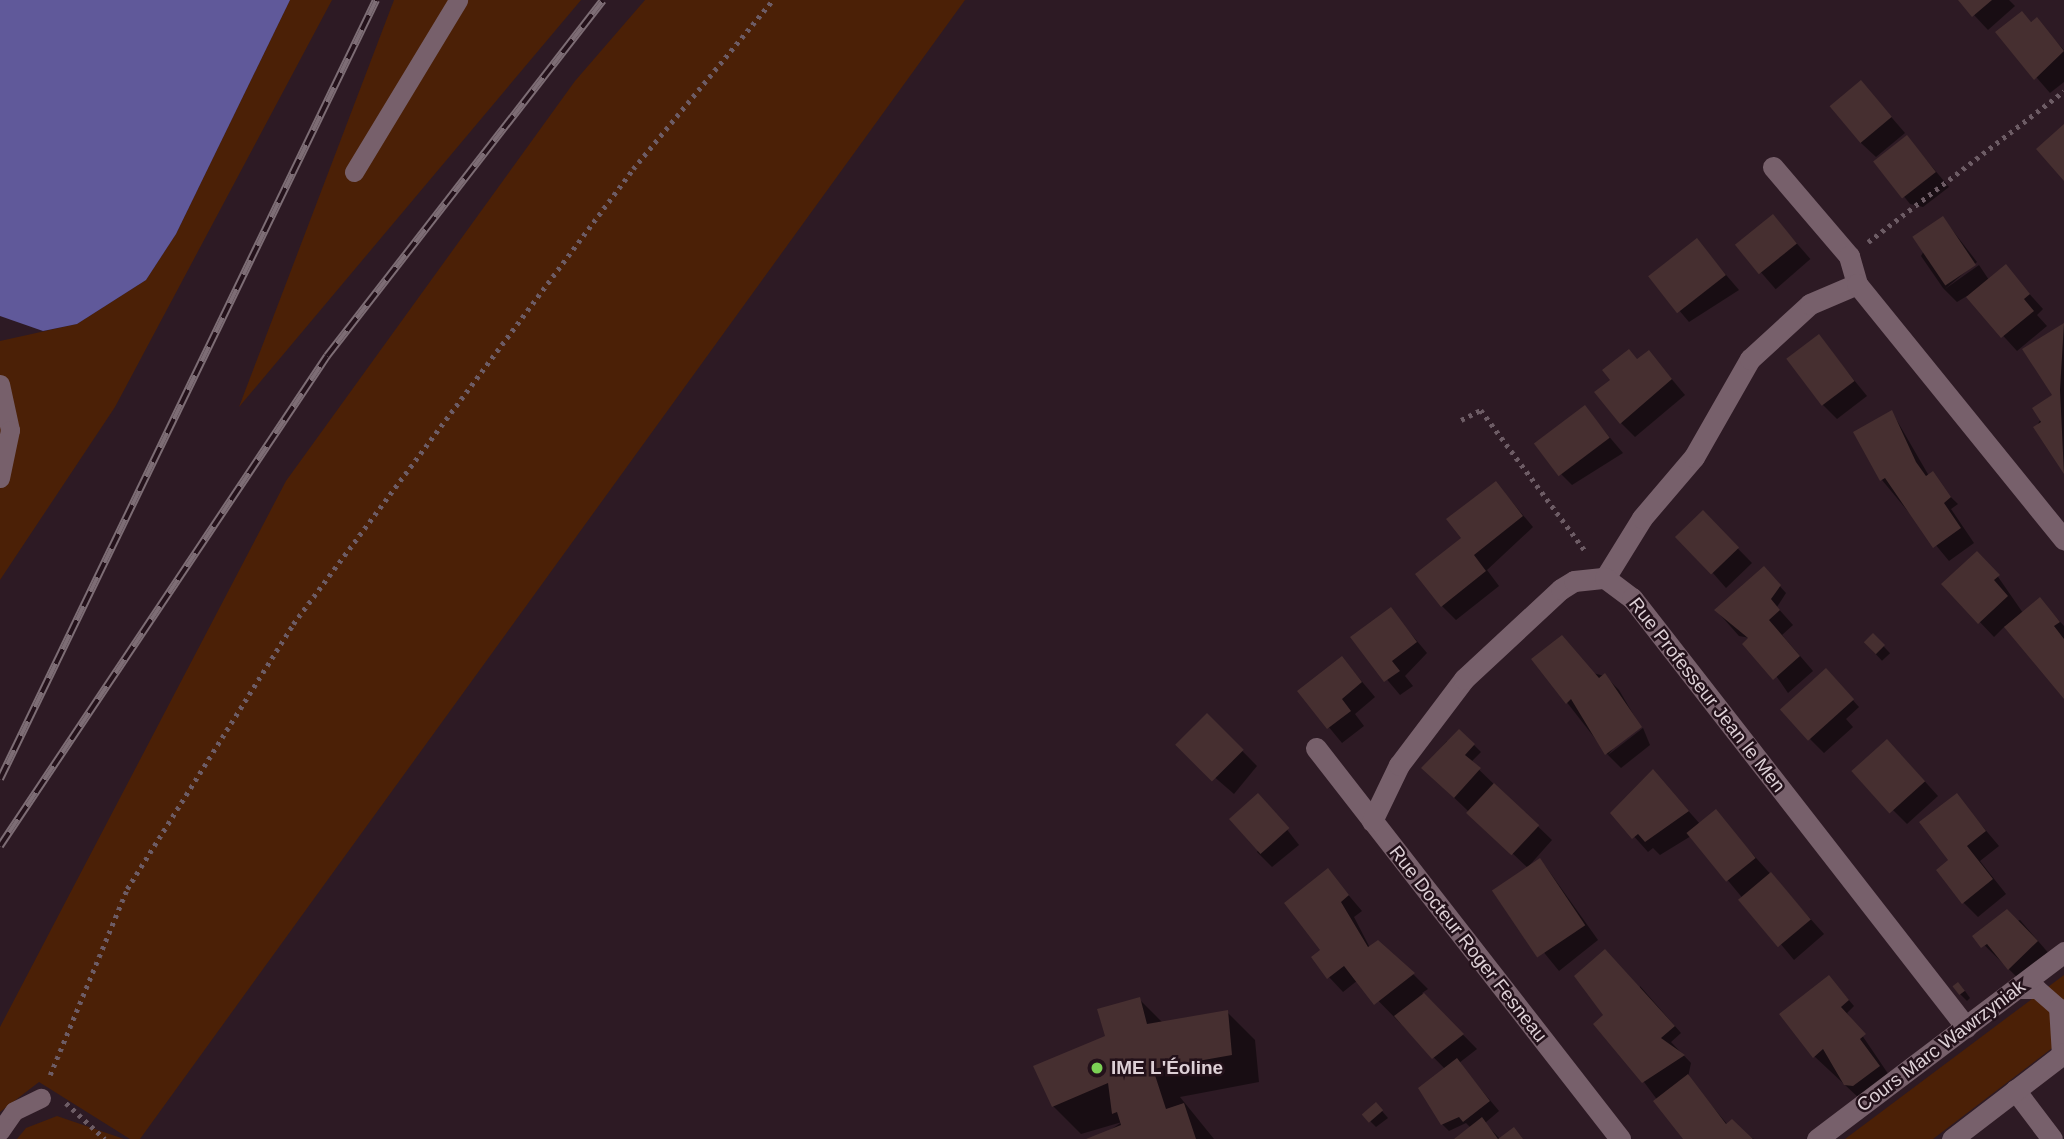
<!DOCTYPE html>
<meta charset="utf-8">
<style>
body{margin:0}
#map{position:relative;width:2064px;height:1139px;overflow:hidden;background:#2d1a24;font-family:Arial,sans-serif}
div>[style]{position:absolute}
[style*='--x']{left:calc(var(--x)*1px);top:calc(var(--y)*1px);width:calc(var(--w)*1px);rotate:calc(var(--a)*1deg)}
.green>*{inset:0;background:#4b2006}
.water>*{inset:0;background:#60599a}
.shadow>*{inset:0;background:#0007;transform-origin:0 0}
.building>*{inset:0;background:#462f30;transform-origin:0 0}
.path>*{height:4.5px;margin-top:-2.25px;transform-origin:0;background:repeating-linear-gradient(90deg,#6d5c65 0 3.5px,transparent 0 8.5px)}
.lane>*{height:19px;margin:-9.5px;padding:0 9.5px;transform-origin:9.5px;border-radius:9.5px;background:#77606b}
.street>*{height:21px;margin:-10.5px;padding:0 10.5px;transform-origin:10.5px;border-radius:10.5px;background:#77606b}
.rail>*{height:8px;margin-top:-4px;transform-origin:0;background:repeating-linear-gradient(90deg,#23111a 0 16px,#7d6d75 0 32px);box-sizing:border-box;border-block:2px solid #7d6d75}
.dots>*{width:19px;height:19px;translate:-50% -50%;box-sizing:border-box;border:4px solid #23111a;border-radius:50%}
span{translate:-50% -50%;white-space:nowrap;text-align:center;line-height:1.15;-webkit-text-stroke:5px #23111a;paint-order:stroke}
.street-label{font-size:19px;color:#ddd0d6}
.poi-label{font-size:19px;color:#ddd0d6;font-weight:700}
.left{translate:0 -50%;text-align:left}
</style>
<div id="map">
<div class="green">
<div style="clip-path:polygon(290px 0,332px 0,115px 407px,0 580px,0 341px,77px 324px,146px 280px,176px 234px)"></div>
<div style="clip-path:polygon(394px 0,581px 0,239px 407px)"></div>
<div style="clip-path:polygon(645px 0,965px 0,140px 1139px,130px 1139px,39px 1082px,0 1112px,0 1027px,286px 481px,575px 81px)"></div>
<div style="clip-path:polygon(2064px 975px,2064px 1039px,1933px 1139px,1845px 1139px)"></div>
<div style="clip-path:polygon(57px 1116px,124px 1139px,17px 1139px,26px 1128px)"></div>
</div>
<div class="water">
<div style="clip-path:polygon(0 0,290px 0,176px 234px,146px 280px,77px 324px,43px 331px,0 316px)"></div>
</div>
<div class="shadow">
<div style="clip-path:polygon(1960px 0,2009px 0,2015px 6px,1988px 30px)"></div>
<div style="clip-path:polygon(2036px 20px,2064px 50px,2064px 82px,2050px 93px,1998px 33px)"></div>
<div style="clip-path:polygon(1861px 82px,1905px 133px,1876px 157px,1861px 143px)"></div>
<div style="clip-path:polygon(1907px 137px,1949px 187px,1923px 207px,1910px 204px,1876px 161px)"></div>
<div style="left:1773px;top:216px;width:57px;height:46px;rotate:49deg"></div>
<div style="clip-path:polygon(1943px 218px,1977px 262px,1945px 289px,1979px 265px,1989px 280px,2005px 267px,2043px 309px,2037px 315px,2047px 326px,2017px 351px,1967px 296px,1957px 302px,1943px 288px,1921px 256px)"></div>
<div style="clip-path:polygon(1697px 241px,1739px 290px,1689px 322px,1651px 277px)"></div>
<div style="clip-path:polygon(2063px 325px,2064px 326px,2064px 471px,2036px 427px,2055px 396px)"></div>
<div style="clip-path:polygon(1819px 337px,1867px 396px,1837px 419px,1823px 405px)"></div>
<div style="clip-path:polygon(1649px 352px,1685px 395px,1635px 437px,1621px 423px,1638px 361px)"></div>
<div style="clip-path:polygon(1584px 407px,1623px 453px,1572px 485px,1559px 472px)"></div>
<div style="clip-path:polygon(1892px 412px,1929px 476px,1958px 504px,1951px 509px,1974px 543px,1949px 561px,1882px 480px,1855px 432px)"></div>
<div style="clip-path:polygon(1496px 483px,1533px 527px,1487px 570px,1499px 586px,1456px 620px,1442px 606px,1463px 539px)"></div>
<div style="clip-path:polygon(1703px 513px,1752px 563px,1726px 588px,1705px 564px)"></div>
<div style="clip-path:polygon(1764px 569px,1786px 593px,1777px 607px,1793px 625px,1782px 635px,1813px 671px,1788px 693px,1750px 638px,1739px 636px,1716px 610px)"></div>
<div style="clip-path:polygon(1994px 571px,2023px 613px,2040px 600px,2064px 626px,2064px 697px,2005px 626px,1994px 637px,1944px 584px)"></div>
<div style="clip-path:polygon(1390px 609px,1427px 653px,1405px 676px,1413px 686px,1400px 695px,1352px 638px)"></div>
<div style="left:1873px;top:635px;width:25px;height:11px;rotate:47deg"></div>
<div style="clip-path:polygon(1342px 658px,1375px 697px,1355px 714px,1364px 726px,1342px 743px,1299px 691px)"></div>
<div style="clip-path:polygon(1533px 659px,1605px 676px,1619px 690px,1636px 719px,1608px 755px)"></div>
<div style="clip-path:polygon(1832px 677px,1859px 707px,1846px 719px,1853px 727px,1824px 753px,1810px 739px)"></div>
<div style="clip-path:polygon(1207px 715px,1257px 766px,1234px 794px,1181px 748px)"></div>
<div style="clip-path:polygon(1643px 728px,1650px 745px,1621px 768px,1608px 755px)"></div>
<div style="clip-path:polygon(1447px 741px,1456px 748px,1474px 745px,1481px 752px,1471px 762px,1552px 840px,1528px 867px,1540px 861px,1546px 867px,1598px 940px,1559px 971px,1497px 895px,1529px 869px,1423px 768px)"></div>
<div style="clip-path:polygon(1901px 755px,1938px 796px,1907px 824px,1893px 810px)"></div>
<div style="clip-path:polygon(1653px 771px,1700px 824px,1715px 812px,1824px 934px,1794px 960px,1691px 836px,1660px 855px,1653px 848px,1648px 852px,1613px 813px)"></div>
<div style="clip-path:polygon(1956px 795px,1999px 846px,1980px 861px,2006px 894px,1978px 917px,1963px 902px,1950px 861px)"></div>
<div style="clip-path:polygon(1278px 818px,1299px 845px,1272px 867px,1257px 852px)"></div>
<div style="clip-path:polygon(1328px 871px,1362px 911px,1354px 917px,1370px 948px,1378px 942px,1414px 975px,1428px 989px,1422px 993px,1477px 1049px,1459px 1063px,1499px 1111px,1485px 1123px,1500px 1139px,1459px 1139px,1471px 1128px,1466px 1123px,1449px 1131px,1442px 1124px,1445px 1069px,1358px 980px,1343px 992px,1329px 977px,1322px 950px)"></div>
<div style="clip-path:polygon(2020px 920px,2051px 956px,2023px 983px,1975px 936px)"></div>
<div style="clip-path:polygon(1829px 977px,1854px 1006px,1847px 1013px,1893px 1081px,1860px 1099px,1814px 1056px)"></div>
<div style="clip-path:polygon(1640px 986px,1681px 1033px,1671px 1042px,1691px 1063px,1688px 1077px,1727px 1124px,1754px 1139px,1686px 1139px,1644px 1082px)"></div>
<div style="clip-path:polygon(1965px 991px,1970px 998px,1967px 1001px,1960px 994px)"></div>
<div style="clip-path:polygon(1139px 999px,1163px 1023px,1227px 1012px,1255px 1040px,1259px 1082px,1180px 1097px,1214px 1139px,1097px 1139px,1122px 1122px,1081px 1134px,1053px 1106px)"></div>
<div style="clip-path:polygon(1376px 1104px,1388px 1118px,1376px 1127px,1369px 1120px)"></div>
</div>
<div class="building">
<div style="clip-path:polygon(1958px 0,1992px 0,1972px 17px)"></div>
<div style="clip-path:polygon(2022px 11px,2031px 22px,2037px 17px,2064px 51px,2034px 80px,1995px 32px)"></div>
<div style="left:1861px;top:80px;width:48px;height:41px;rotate:50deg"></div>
<div style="clip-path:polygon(2064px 124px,2064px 181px,2036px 149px)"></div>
<div style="left:1907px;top:135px;width:47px;height:43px;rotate:52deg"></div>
<div style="left:1773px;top:214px;width:38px;height:49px;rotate:51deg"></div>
<div style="left:1943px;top:216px;width:59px;height:37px;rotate:56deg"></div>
<div style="left:1697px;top:238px;width:47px;height:62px;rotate:52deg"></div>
<div style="clip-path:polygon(2006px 264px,2030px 294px,2024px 299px,2034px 311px,2001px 338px,1966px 297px)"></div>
<div style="clip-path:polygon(2064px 323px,2060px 390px,2064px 474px,2033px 427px,2041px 422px,2032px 408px,2052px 395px,2022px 349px)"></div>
<div style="left:1819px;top:334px;width:59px;height:41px;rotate:53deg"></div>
<div style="clip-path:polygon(1629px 349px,1637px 359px,1649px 350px,1672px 379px,1620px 424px,1594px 392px,1610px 380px,1602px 370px)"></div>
<div style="left:1585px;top:405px;width:41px;height:64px;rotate:53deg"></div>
<div style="clip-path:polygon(1892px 410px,1916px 462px,1926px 476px,1933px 471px,1951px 497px,1944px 503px,1961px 528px,1933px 548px,1885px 478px,1880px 481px,1853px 432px)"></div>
<div style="clip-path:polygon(1496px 481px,1523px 516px,1474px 555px,1486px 571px,1441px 607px,1415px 574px,1461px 538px,1446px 519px)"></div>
<div style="left:1703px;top:510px;width:52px;height:39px;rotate:46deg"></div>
<div style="clip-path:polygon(1977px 551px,2000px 575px,1994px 580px,2008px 596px,1978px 624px,1941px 584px)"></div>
<div style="clip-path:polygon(1764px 566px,1781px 585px,1771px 599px,1780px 610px,1769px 620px,1800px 656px,1773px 680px,1742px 644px,1748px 638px,1714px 610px)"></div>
<div style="clip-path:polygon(2040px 597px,2060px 622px,2054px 626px,2064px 639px,2064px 699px,2004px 627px)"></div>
<div style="clip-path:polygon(1391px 607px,1417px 642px,1392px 661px,1400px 671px,1384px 682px,1350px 637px)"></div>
<div style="left:1873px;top:633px;width:17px;height:13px;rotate:45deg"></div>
<div style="clip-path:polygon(1562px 635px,1599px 678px,1605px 673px,1642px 727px,1605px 755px,1571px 699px,1566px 704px,1531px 659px)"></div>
<div style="clip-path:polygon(1342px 656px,1362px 682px,1342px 699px,1351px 711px,1327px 729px,1297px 691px)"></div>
<div style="left:1826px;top:668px;width:42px;height:62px;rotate:48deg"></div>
<div style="left:1207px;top:713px;width:52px;height:45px;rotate:45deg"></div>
<div style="clip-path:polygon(1459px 729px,1475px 744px,1465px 755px,1481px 768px,1454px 798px,1421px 768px)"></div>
<div style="left:1887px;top:739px;width:57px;height:48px;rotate:48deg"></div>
<div style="clip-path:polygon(1653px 769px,1689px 811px,1645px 842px,1638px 834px,1632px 839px,1610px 813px)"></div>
<div style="left:1494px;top:783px;width:62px;height:41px;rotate:43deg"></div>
<div style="left:1258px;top:793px;width:47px;height:39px;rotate:48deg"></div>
<div style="clip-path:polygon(1957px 793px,1986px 831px,1967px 846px,1993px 879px,1962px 904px,1936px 870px,1948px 860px,1919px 822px)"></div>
<div style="left:1716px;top:809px;width:63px;height:38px;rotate:51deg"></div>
<div style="left:1540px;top:858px;width:81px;height:58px;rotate:56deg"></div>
<div style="clip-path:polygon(1328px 868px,1349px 895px,1341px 902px,1368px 947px,1378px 940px,1415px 973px,1374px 1005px,1344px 966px,1327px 979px,1311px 957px,1320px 950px,1284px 903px)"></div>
<div style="left:1771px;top:872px;width:62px;height:43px;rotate:50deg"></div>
<div style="clip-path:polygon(2007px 909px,2038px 941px,2008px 970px,1987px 944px,1981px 948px,1972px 936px)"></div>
<div style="clip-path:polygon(1605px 949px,1675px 1026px,1661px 1038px,1685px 1055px,1642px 1083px,1593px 1024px,1603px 1015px,1574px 976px)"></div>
<div style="clip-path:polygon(1829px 975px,1849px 1000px,1841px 1007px,1866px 1034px,1860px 1039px,1880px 1066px,1853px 1086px,1844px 1085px,1823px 1049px,1813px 1058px,1779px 1014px)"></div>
<div style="left:1958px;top:982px;width:11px;height:7px;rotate:52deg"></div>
<div style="clip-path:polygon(1424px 993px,1464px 1034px,1432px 1059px,1394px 1016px)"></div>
<div style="clip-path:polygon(1140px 997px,1147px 1024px,1228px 1010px,1232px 1055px,1153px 1069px,1166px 1109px,1184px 1103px,1196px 1139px,1086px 1139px,1121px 1125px,1117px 1112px,1112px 1114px,1108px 1083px,1052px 1107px,1033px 1066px,1105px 1036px,1097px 1009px)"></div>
<div style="clip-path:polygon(1457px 1058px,1490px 1101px,1463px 1122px,1459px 1117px,1441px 1125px,1418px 1088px)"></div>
<div style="clip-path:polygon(1688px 1074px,1726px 1124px,1732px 1119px,1753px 1139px,1683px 1139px,1653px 1101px)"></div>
<div style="left:1376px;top:1102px;width:11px;height:19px;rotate:49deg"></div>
<div style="clip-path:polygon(1482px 1117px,1498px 1139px,1514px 1127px,1523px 1139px,1454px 1139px)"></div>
</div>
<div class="path">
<div style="--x:1868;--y:242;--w:247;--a:-37.6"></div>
<div style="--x:1461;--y:420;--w:22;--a:-27"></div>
<div style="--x:1481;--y:410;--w:177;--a:53.5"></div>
<div style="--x:50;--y:1075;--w:201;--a:-67.5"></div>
<div style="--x:127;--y:889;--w:313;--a:-57.9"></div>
<div style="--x:293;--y:624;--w:568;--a:-53.23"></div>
<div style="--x:633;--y:169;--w:219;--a:-50.4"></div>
<div style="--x:66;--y:1103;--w:53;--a:42.7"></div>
</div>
<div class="lane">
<div style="--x:354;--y:172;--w:201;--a:-58.8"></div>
<div style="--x:0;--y:384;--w:47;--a:77.7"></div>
<div style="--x:10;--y:430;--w:49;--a:101.8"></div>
<div style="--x:2016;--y:989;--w:21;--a:0"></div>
<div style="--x:2037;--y:989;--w:28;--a:41"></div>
<div style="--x:2058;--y:1007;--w:48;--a:86.4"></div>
<div style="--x:0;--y:1131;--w:24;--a:-55"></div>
<div style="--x:14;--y:1111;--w:30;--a:-26"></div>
</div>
<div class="street">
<div style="--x:1773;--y:167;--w:117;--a:49.5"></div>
<div style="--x:1849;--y:256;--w:29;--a:74"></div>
<div style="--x:1605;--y:578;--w:70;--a:-58.3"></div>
<div style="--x:1642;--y:518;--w:80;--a:-49.6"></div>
<div style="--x:1694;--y:457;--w:113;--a:-60.3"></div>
<div style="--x:1750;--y:359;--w:81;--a:-42.5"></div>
<div style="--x:1810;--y:304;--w:51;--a:-23.1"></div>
<div style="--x:1857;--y:284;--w:329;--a:51"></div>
<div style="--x:1316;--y:748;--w:495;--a:52.1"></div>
<div style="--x:1372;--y:821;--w:62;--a:-64.3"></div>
<div style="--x:1399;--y:765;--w:108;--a:-52.9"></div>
<div style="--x:1464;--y:679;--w:132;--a:-42.9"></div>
<div style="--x:1561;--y:589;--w:15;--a:-32"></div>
<div style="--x:1574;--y:581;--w:31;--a:-6"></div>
<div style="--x:1605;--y:578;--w:34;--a:37"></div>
<div style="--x:1632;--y:598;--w:544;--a:52.1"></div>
<div style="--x:2015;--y:1090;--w:61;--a:52.9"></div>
<div style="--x:1817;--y:1139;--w:310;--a:-37.1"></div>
<div style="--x:1952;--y:1139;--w:141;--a:-37.5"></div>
</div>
<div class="rail">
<div style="--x:0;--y:779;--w:865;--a:-64.23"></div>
<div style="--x:0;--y:846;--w:589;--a:-56.28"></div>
<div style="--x:327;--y:356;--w:450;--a:-52.2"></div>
</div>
<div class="dots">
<div style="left:1097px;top:1068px;background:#7cd155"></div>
</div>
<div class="street-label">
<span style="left:1707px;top:695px;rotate:52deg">Rue Professeur Jean le Men</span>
<span style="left:1468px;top:944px;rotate:52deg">Rue Docteur Roger Fesneau</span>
<span style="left:1941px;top:1046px;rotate:-37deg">Cours Marc Wawrzyniak</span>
</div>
<div class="poi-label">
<span class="left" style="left:1111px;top:1068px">IME L'Éoline</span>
</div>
</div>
